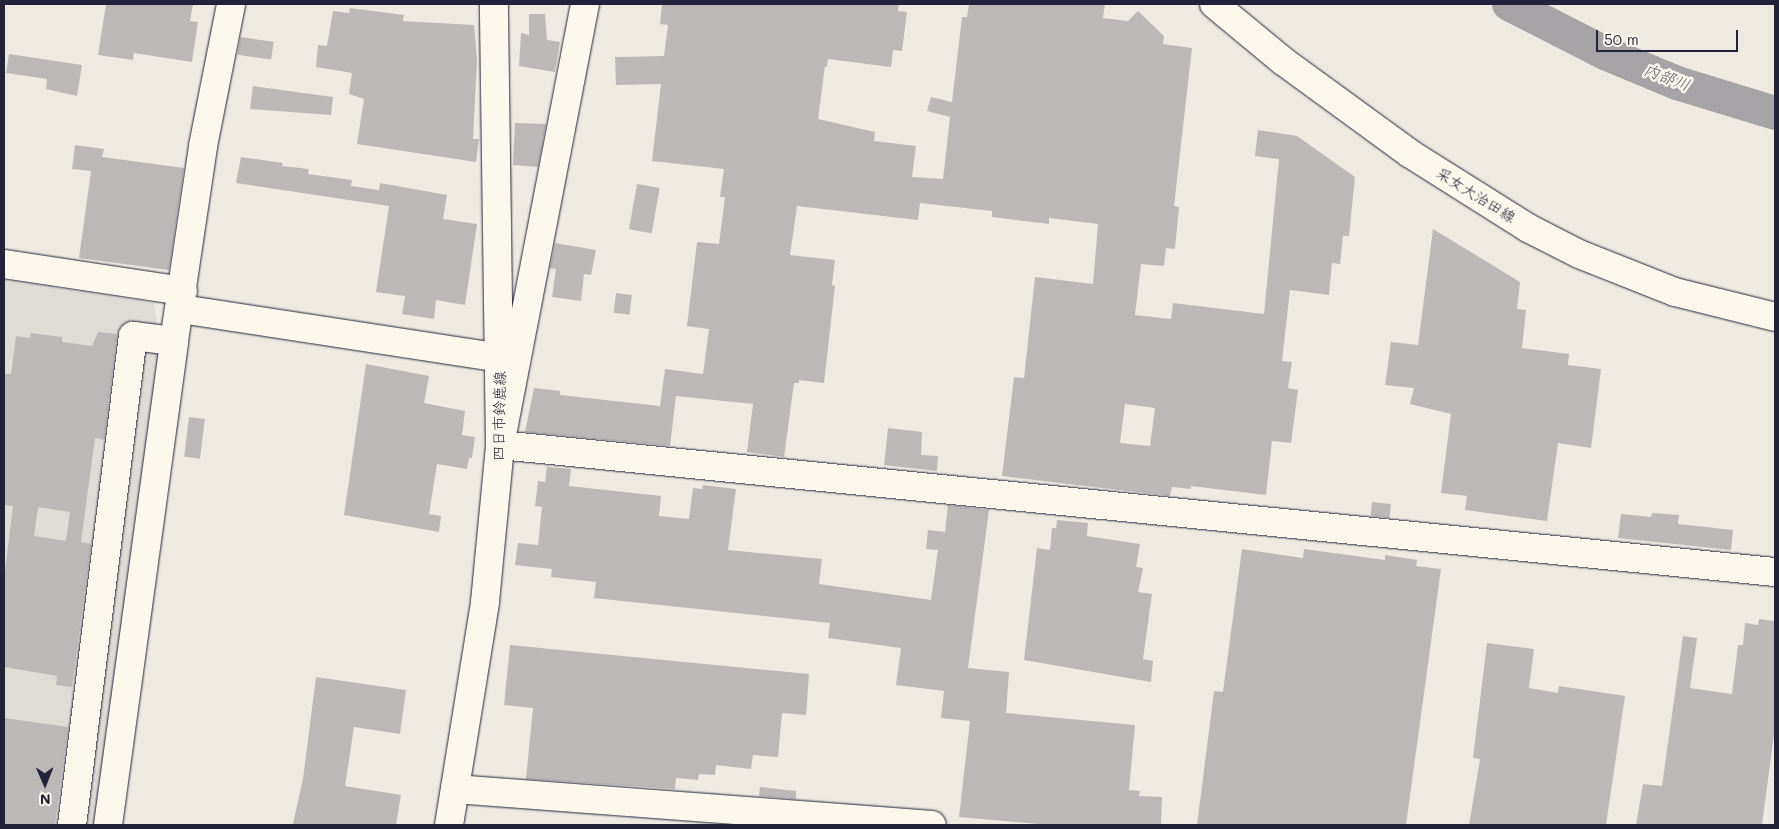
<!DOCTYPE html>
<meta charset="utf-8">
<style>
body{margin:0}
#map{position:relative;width:1779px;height:829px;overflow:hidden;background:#eeeae2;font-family:Mali,"Klee One",sans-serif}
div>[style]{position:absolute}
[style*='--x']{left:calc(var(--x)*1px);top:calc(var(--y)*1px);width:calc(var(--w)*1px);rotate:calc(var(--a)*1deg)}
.built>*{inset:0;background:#dfdbd5}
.river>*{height:34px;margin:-17px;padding:0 17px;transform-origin:17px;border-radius:17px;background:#a6a3a7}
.building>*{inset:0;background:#bcb8b8;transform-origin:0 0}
.roads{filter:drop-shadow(0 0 1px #22223b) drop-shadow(0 0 1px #22223b)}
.minor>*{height:28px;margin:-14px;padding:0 14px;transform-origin:14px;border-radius:14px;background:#fbf7ec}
.major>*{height:28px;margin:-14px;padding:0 14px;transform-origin:14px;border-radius:14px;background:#fbf7ec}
span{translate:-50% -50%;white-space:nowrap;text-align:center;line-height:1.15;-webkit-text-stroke:5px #fbf7ec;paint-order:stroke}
.street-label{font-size:15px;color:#22223b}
.water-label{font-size:16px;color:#575666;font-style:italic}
.frame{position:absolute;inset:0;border:5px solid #22223b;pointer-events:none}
.north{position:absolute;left:20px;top:759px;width:50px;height:50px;-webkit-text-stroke:4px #fbf7ec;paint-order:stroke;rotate:179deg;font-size:14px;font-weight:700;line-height:20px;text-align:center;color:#22223b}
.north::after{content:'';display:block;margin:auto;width:18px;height:22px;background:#22223b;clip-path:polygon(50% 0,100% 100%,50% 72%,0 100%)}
.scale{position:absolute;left:1596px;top:30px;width:142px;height:22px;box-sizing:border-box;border:2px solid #22223b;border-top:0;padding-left:6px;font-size:15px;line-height:18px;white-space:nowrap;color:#22223b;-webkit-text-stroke:4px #fbf7ec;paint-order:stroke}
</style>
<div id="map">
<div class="built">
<div style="clip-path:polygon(4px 280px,154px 303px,161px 356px,96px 825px,4px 825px)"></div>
</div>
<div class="river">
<div style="--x:1509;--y:4;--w:108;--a:27"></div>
<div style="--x:1605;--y:53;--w:78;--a:22.6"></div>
<div style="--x:1677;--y:83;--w:102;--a:17"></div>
</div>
<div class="building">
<div style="clip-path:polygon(106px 4px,193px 4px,190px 21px,198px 22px,192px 62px,134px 53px,133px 60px,98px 55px)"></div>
<div style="clip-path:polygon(evenodd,662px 4px,899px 4px,898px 11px,907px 12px,902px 51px,893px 50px,891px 67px,828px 59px,827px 67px,825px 66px,818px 119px,875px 132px,874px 141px,916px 146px,912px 177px,943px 179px,950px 117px,927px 111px,931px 97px,952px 102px,962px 17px,967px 17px,969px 4px,1105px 4px,1103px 18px,1128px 21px,1138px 11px,1164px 36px,1163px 44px,1192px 48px,1174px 206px,1179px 207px,1175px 249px,1166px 248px,1164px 266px,1141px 264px,1135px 315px,1171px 319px,1173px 303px,1264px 314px,1279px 159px,1255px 156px,1258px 130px,1297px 136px,1355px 177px,1349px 236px,1343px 236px,1340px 264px,1332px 263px,1329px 295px,1290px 290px,1282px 361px,1292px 362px,1288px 388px,1298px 390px,1291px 443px,1272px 441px,1266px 495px,1191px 486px,1191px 489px,1172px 487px,1170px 496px,1002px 476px,1014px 377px,1024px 378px,1035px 277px,1093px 284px,1098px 224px,1049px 218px,1049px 224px,992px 217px,992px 211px,920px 203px,918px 220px,797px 206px,790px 255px,835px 260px,832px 285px,835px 286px,824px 383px,799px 380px,799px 383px,794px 383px,784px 457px,747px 452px,753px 404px,676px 396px,670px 446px,525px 432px,534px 388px,560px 391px,560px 395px,660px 406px,665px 369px,703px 374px,709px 329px,687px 326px,697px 242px,719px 244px,725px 197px,720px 197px,724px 169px,652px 161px,661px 84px,616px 85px,615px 57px,664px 56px,668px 25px,660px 24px,662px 4px,1125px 404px,1155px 408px,1150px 446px,1120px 443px,1125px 404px)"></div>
<div style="clip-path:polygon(350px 8px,404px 15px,403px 21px,474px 25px,477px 60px,473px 139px,479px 139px,476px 162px,357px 144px,364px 99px,349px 94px,352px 73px,316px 67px,318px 45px,327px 46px,333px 11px,349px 13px)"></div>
<div style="clip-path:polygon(529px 14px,545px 14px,547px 40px,560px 42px,555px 72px,519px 66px,521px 33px,529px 35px)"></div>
<div style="left:240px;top:37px;width:34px;height:18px;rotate:8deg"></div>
<div style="clip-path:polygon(9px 54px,82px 65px,77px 96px,46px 89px,47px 79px,6px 73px)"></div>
<div style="clip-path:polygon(253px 86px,333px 97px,331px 115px,250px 109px)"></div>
<div style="clip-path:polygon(515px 123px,546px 124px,538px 167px,513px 165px)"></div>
<div style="clip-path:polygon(75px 145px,104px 149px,102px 157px,184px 168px,169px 270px,79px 258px,91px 171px,72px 169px)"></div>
<div style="clip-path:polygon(241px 157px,283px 163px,282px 166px,309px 169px,308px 174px,352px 180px,351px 186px,379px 190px,380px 183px,447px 195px,443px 219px,477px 224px,465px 305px,436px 300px,434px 319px,402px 314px,405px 296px,376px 292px,389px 206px,236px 183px)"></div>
<div style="left:637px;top:184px;width:23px;height:46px;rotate:10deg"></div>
<div style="clip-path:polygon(1433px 229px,1520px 282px,1517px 309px,1526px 310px,1522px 348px,1569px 354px,1568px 365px,1601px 369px,1591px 448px,1558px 443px,1547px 521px,1465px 510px,1467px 496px,1441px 493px,1451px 414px,1410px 404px,1414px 388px,1385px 385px,1391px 342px,1418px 345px)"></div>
<div style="clip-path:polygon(555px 243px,596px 250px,591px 275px,584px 274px,581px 301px,552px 297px,556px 269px,550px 268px)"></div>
<div style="left:616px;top:293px;width:16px;height:20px;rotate:7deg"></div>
<div style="clip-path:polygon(evenodd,98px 332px,117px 334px,104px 440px,95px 438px,81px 542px,91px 544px,72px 687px,56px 685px,57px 676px,4px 667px,4px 579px,13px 506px,4px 505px,4px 374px,11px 374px,16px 336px,30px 338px,31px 333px,62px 337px,62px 342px,92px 346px,98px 332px,38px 507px,70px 512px,66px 541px,34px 536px,38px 507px)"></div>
<div style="clip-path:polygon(366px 364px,429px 376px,424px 403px,465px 411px,462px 435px,475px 437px,472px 458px,469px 458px,467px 469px,437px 464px,429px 514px,441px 516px,439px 532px,344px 515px)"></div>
<div style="left:189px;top:417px;width:16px;height:40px;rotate:7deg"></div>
<div style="clip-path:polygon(888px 428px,922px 432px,921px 455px,938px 456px,937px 471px,884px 465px)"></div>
<div style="clip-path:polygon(547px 467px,571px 469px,569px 486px,661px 496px,659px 516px,689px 519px,693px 488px,702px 489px,703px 485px,736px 489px,728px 550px,822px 559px,819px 584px,931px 600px,938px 550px,926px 549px,928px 530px,945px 532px,948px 505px,989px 510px,968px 668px,1009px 672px,1006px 713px,1135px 725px,1129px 790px,1140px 791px,1139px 796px,1162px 797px,1161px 825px,1050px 825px,959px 817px,970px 721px,941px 718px,944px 691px,896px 685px,901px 648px,828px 638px,830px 623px,594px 598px,596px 582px,551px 577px,552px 569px,515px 565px,518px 543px,538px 545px,542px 507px,535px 506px,538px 481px,545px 482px)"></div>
<div style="left:1372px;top:502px;width:19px;height:14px;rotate:6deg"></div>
<div style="clip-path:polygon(1652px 513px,1679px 515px,1678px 524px,1733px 530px,1731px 550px,1618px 538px,1621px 514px,1651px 517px)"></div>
<div style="clip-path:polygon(1057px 520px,1088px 523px,1087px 536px,1140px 544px,1136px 567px,1143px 568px,1138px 592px,1152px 594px,1143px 659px,1153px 661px,1151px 682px,1024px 660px,1037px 548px,1050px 550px,1052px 528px,1056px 528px)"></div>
<div style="clip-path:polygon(1242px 549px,1303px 558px,1304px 549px,1385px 560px,1385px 555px,1417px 560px,1416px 566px,1441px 569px,1406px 825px,1197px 825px,1214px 691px,1223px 692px)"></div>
<div style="clip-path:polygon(1759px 619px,1775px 621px,1775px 727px,1762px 825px,1636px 825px,1643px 784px,1662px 786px,1683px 636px,1697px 638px,1690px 688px,1732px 694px,1738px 645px,1743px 645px,1745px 623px,1758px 625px)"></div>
<div style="clip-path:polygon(1487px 643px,1534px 649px,1529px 688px,1558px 693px,1559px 686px,1625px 696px,1606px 825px,1469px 825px,1480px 759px,1473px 758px)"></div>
<div style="clip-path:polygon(510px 645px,809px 674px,806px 715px,782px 713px,778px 757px,753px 755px,751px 769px,716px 765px,715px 775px,699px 774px,698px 780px,676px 778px,675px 789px,526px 779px,533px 708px,504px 705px)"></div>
<div style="clip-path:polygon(316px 677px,406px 690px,400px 734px,354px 727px,345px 786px,401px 795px,396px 825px,293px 824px,303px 779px)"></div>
<div style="clip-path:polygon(4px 718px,68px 727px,55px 825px,4px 825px)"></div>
<div style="clip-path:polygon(760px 787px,796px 791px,796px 799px,759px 796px)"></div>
</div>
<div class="roads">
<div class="minor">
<div style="--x:585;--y:4;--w:449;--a:100.9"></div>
<div style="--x:500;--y:445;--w:1281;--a:5.69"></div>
<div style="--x:4;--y:264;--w:181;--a:8.6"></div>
<div style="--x:181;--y:309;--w:324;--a:8.7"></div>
<div style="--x:455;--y:789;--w:478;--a:4.3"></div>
<div style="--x:72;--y:825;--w:493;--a:-82.9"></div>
<div style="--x:133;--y:336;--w:41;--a:7"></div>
<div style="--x:108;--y:825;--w:488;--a:-82.2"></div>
<div style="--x:174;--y:341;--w:197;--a:-81.5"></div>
<div style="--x:203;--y:146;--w:145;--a:-78.8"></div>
</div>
<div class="major">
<div style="--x:1214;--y:4;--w:89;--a:39.6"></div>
<div style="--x:1283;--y:61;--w:156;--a:36.1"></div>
<div style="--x:1409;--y:153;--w:141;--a:32.2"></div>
<div style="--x:1528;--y:228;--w:57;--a:27"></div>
<div style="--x:1579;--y:254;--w:103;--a:21.6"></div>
<div style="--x:1675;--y:292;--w:103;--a:14"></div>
<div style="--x:449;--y:825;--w:226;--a:-80.8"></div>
<div style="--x:485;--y:602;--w:158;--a:-84.5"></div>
<div style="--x:500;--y:445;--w:441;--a:-90.8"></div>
</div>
</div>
<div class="street-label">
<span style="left:1476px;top:195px;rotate:32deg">采女大治田線</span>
<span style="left:499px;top:416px;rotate:-89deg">四日市鈴鹿線</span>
</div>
<div class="water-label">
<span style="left:1667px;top:77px;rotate:21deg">内部川</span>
</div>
<div class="frame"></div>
<div class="north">N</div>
<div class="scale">50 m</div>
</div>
